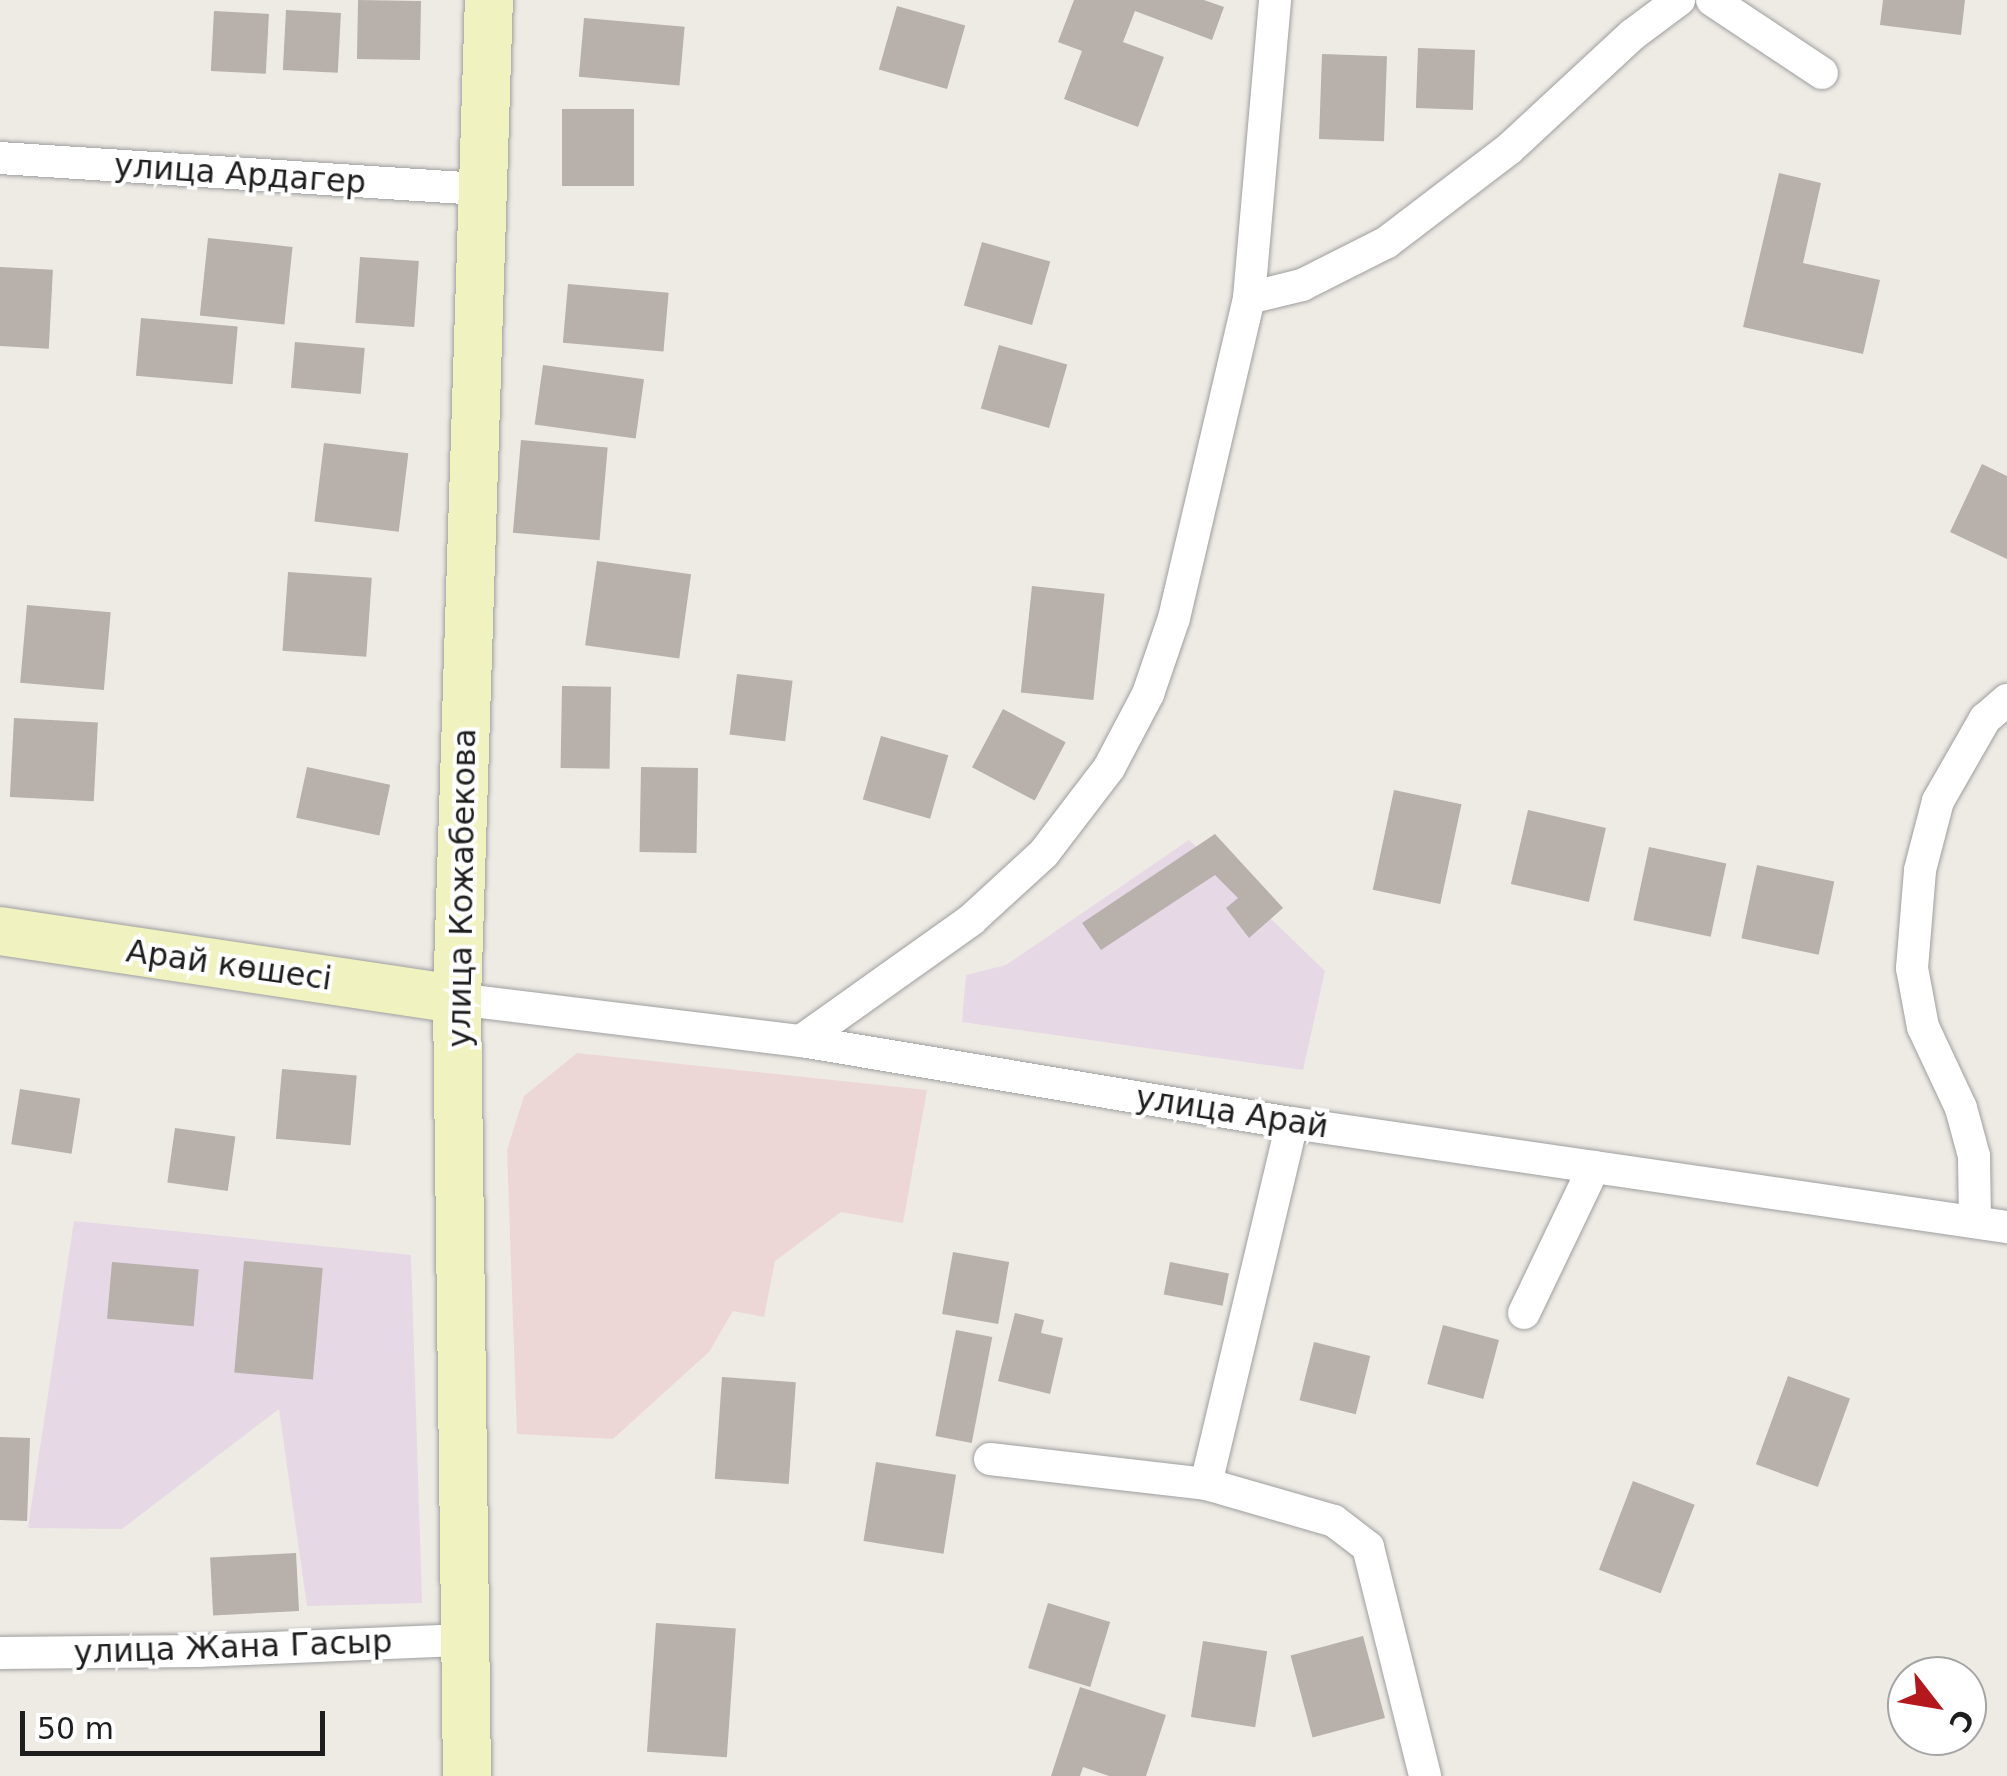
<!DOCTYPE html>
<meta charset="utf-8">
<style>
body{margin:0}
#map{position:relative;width:2007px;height:1776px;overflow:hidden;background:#eeebe5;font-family:"DejaVu Sans",sans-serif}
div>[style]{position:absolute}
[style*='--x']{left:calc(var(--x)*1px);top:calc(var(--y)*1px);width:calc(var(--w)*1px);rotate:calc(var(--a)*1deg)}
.commercial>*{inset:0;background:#edd7d6}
.industrial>*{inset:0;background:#e6d8e4}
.building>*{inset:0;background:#b7b0ab;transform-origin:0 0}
.roads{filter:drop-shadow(0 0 2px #9f9f9f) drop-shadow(0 0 2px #9f9f9f)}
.minor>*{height:32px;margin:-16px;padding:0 16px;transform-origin:16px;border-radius:16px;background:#fff}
.secondary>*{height:48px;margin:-24px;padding:0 24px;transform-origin:24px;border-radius:24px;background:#f0f2bf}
span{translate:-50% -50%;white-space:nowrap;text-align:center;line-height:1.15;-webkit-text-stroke:8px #fff;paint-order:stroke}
.street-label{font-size:32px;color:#1e1e1e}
.north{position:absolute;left:1887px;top:1656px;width:100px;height:100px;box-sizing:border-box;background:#fff;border:2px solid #a5a5a5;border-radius:50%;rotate:121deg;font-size:28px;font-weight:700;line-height:40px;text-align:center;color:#1e1e1e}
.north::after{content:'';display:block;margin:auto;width:35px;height:45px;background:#b4181c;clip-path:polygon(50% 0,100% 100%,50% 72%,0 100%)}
.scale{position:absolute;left:20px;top:1711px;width:305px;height:45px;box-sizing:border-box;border:5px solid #1e1e1e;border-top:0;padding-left:12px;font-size:30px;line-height:35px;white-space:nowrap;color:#1e1e1e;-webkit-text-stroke:8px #fff;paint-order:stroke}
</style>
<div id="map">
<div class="commercial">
<div style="clip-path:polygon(577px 1053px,927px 1090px,903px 1223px,841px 1212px,775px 1261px,764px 1317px,733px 1311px,709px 1352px,613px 1439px,517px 1434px,507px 1150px,524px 1096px)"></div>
</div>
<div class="industrial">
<div style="clip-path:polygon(1189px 840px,1325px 971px,1303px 1070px,962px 1022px,966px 975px,1006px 965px)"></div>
<div style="clip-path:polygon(74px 1221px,411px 1255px,422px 1603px,307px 1606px,279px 1409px,122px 1529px,28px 1528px)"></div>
</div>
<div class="building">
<div style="left:358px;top:0;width:63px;height:59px;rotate:1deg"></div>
<div style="clip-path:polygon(1074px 0,1204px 0,1224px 7px,1212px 40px,1135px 11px,1123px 42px,1164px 57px,1138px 127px,1064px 99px,1082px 51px,1058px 42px)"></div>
<div style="clip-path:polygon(1883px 0,1965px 0,1961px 35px,1880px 25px)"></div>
<div style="left:897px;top:6px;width:71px;height:66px;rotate:16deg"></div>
<div style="left:286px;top:10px;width:55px;height:60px;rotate:3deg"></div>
<div style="left:214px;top:11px;width:55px;height:60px;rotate:3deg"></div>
<div style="left:584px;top:18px;width:101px;height:59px;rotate:5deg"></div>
<div style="left:1418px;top:48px;width:57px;height:60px;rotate:2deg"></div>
<div style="left:1322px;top:54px;width:65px;height:85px;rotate:2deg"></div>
<div style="left:562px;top:109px;width:72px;height:77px"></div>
<div style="clip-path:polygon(1779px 173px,1821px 183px,1803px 263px,1880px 280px,1863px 354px,1743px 327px)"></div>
<div style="left:208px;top:238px;width:85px;height:78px;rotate:6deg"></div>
<div style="left:982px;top:242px;width:71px;height:66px;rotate:16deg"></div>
<div style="left:360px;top:257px;width:59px;height:66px;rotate:4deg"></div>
<div style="left:0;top:267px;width:53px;height:79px;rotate:3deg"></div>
<div style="left:568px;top:284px;width:101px;height:59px;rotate:5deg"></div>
<div style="left:141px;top:318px;width:97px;height:58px;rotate:5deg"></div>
<div style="left:295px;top:342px;width:70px;height:46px;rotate:5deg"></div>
<div style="left:999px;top:345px;width:71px;height:66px;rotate:16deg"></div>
<div style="left:543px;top:365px;width:102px;height:60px;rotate:8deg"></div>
<div style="left:521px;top:440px;width:87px;height:93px;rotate:5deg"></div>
<div style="left:324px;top:443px;width:85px;height:79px;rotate:7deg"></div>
<div style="clip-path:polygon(1982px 464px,2007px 476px,2007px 559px,1950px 532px)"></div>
<div style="left:597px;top:561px;width:95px;height:85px;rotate:8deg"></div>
<div style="left:288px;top:572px;width:84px;height:79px;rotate:4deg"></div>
<div style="left:1032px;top:586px;width:73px;height:107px;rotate:6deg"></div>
<div style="left:27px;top:605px;width:84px;height:78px;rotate:5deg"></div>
<div style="left:737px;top:674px;width:56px;height:61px;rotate:7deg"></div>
<div style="left:562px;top:686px;width:49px;height:82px;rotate:1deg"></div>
<div style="left:1003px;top:709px;width:71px;height:66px;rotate:28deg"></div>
<div style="left:14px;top:718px;width:84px;height:79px;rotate:3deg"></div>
<div style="left:881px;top:736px;width:70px;height:66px;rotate:16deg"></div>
<div style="left:307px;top:767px;width:85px;height:52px;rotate:12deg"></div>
<div style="left:641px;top:767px;width:57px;height:85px;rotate:1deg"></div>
<div style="left:1394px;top:790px;width:69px;height:102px;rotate:12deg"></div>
<div style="left:1528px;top:810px;width:80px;height:76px;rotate:13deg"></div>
<div style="clip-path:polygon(1215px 834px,1283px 908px,1249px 938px,1226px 908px,1238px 898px,1215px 875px,1101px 950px,1082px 923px)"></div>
<div style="left:1649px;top:847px;width:79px;height:75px;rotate:12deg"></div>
<div style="left:1757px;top:865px;width:79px;height:75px;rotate:12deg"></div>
<div style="left:282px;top:1069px;width:75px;height:70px;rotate:5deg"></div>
<div style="left:20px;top:1089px;width:61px;height:56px;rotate:9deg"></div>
<div style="left:175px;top:1128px;width:61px;height:55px;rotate:8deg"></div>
<div style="left:953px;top:1252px;width:57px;height:63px;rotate:10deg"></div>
<div style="left:244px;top:1261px;width:79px;height:112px;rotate:5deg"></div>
<div style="left:112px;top:1262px;width:87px;height:57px;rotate:5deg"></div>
<div style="left:1170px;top:1262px;width:60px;height:33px;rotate:11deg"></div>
<div style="clip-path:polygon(1015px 1313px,1044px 1320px,1041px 1333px,1063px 1338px,1050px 1394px,998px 1381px)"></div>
<div style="left:1443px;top:1325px;width:58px;height:61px;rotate:15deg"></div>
<div style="left:956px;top:1330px;width:37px;height:108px;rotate:11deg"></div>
<div style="left:1314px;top:1342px;width:58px;height:60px;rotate:14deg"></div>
<div style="left:1788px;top:1376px;width:66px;height:94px;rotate:20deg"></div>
<div style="left:722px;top:1377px;width:74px;height:102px;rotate:4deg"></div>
<div style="left:0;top:1437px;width:30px;height:83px;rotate:2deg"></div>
<div style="left:876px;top:1462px;width:81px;height:80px;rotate:9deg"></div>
<div style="left:1633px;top:1481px;width:66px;height:95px;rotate:21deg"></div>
<div style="left:296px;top:1553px;width:58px;height:86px;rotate:87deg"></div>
<div style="left:1048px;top:1603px;width:65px;height:68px;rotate:17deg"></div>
<div style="left:656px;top:1623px;width:80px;height:129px;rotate:4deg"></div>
<div style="left:1363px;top:1636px;width:85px;height:75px;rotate:75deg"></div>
<div style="left:1203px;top:1641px;width:65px;height:77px;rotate:9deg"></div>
<div style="clip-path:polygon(1080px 1687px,1166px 1715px,1146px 1776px,1109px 1776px,1083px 1767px,1080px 1776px,1051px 1776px)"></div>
</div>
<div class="roads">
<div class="minor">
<div style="--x:1712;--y:0;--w:132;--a:33.6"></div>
<div style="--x:0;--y:158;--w:481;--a:3.7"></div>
<div style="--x:1249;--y:298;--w:55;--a:-13.8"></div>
<div style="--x:1302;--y:285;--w:95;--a:-26.8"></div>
<div style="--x:1387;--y:242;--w:153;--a:-37.3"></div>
<div style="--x:1509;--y:149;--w:168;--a:-42.8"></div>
<div style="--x:1632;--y:35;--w:59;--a:-36.7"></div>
<div style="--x:457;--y:999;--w:347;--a:7"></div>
<div style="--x:801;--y:1041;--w:498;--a:9.5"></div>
<div style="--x:1292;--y:1123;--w:723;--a:8.28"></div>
<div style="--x:801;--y:1041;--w:209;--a:-35.4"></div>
<div style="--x:971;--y:920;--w:99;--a:-42.5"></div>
<div style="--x:1044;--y:853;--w:107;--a:-52.6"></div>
<div style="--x:1109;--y:768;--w:84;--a:-62.2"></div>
<div style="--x:1148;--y:694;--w:80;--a:-71.1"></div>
<div style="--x:1174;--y:618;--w:329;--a:-76.8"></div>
<div style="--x:1249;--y:298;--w:299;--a:-85"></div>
<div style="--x:1975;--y:1222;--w:66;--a:-90.9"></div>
<div style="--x:1974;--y:1156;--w:50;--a:-105.2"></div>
<div style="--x:1961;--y:1108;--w:89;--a:-115.1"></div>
<div style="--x:1923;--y:1027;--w:60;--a:-100.6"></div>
<div style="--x:1912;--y:968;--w:98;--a:-85.3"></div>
<div style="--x:1920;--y:870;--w:71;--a:-75.4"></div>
<div style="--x:1938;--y:801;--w:95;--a:-60.2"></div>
<div style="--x:1985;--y:719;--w:29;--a:-41"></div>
<div style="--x:1524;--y:1313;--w:162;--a:-64.4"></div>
<div style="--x:990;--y:1459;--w:217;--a:6.6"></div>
<div style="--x:1206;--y:1484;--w:133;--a:16.1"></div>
<div style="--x:1334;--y:1521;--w:43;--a:37.4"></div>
<div style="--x:1368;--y:1547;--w:236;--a:76"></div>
<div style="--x:1206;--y:1484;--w:371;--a:-76.6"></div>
<div style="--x:0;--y:1653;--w:199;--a:-0.6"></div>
<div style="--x:199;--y:1651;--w:266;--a:-2.4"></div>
</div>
<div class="secondary">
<div style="--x:0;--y:931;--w:462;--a:8.5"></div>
<div style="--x:467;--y:1776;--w:777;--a:-90.74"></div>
<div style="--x:457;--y:999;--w:1000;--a:-88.17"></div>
</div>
</div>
<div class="street-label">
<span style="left:240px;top:174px;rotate:4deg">улица Ардагер</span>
<span style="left:462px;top:888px;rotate:-89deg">улица Кожабекова</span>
<span style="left:229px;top:965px;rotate:8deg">Арай көшесі</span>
<span style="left:1232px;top:1112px;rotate:9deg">улица Арай</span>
<span style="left:233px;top:1647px;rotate:-2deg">улица Жана Гасыр</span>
</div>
<div class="north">С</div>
<div class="scale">50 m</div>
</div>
